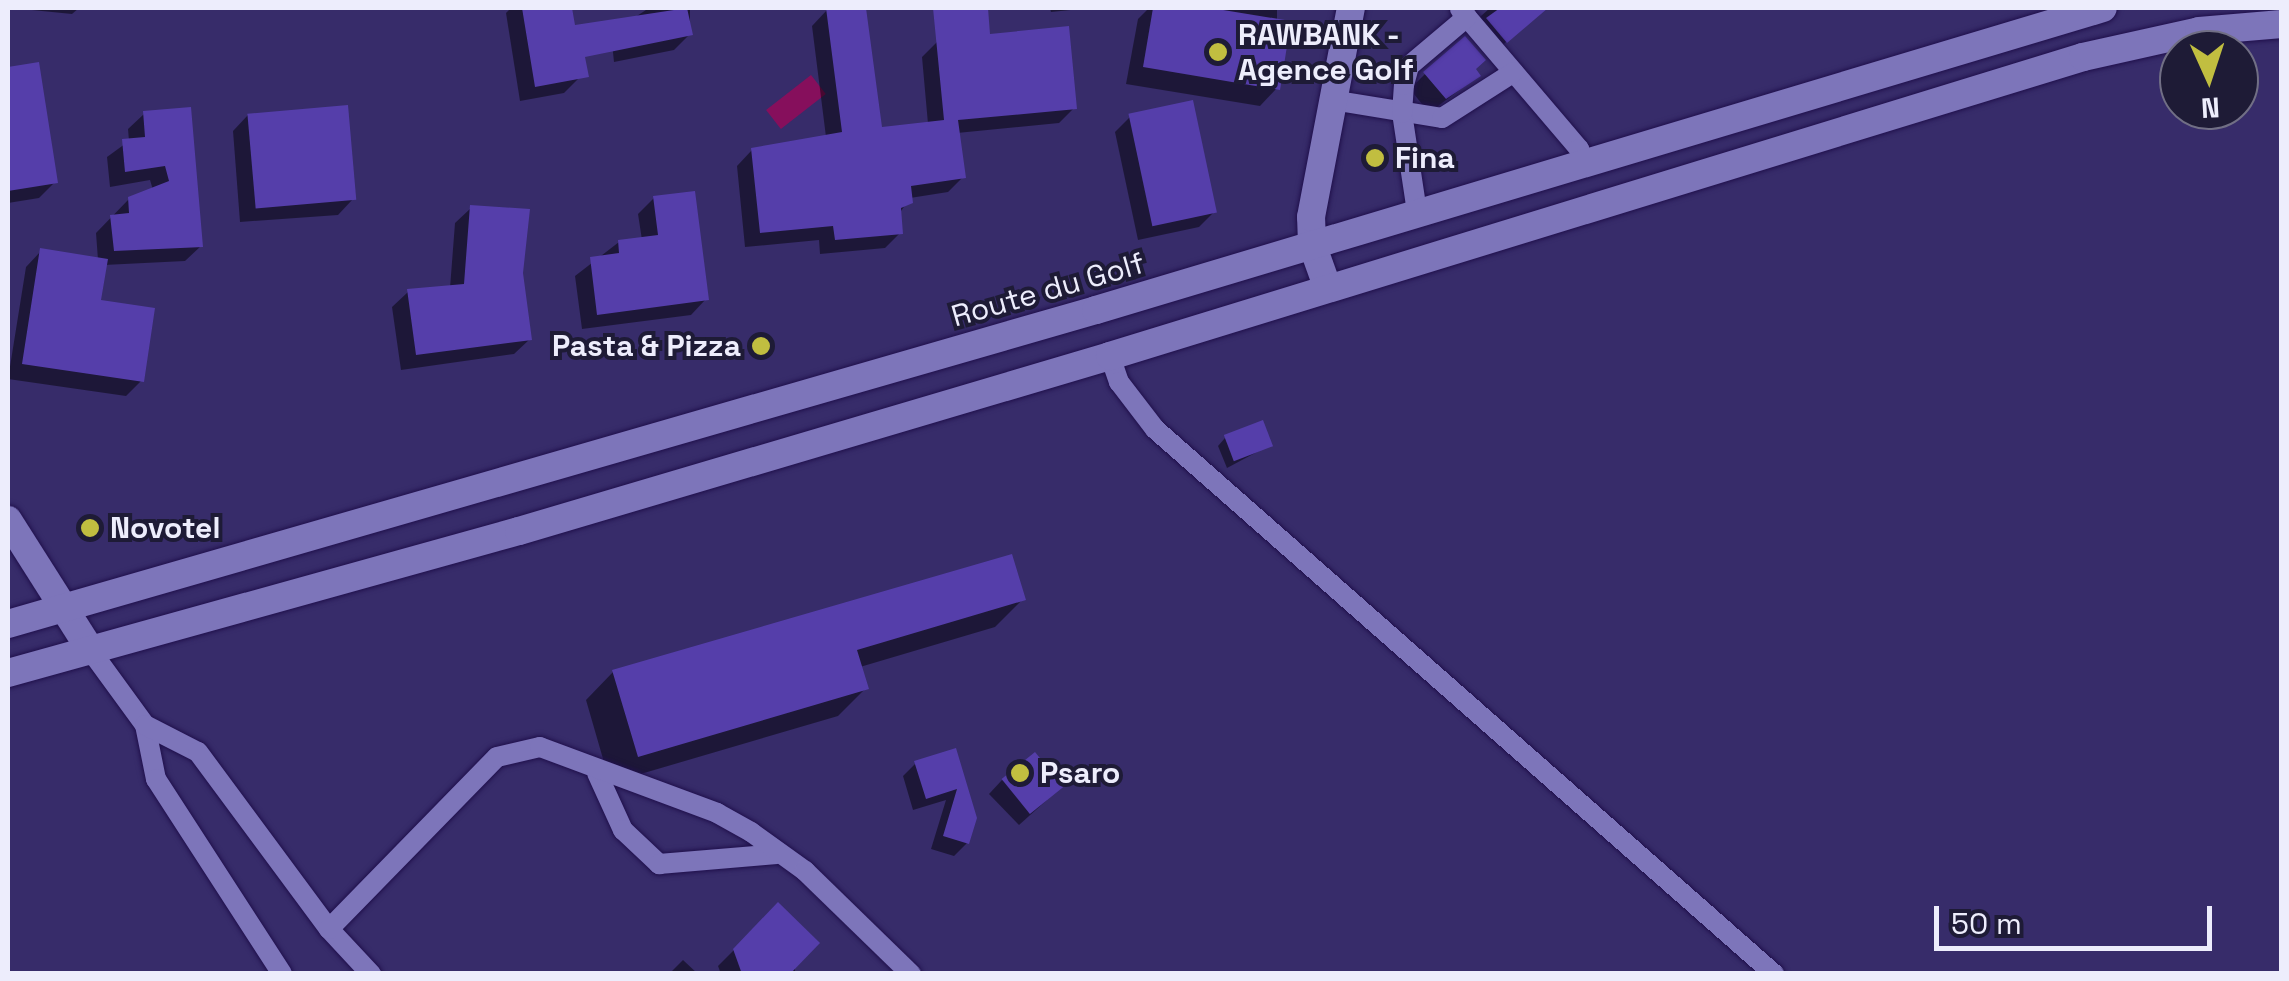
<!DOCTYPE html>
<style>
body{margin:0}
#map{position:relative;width:2289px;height:981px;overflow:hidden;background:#372c6a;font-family:"Space Grotesk",sans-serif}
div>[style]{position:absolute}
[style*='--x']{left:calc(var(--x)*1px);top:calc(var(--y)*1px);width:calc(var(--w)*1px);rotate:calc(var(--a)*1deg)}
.water>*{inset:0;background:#860f5c;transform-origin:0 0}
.shadow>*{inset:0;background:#0007}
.building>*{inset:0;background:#553eaa;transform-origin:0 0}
.roads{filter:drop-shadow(0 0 2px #20104c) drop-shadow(0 0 2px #20104c)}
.service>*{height:20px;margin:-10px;padding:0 10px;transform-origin:10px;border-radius:10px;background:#7d75ba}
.minor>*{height:28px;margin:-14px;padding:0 14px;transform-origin:14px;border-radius:14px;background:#7d75ba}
.secondary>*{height:28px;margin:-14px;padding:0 14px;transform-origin:14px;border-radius:14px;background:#7d75ba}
.dots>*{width:28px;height:28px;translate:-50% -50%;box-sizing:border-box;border:5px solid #1e1b36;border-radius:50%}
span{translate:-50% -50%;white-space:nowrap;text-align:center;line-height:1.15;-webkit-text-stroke:8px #1e1b36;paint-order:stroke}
.poi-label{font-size:30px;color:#ededfc;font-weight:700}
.left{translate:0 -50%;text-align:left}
.right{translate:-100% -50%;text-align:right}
.street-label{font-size:30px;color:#ededfc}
.frame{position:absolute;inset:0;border:10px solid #ededfc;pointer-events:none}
.north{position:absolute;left:2159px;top:30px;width:100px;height:100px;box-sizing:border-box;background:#1e1b36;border:2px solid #716f85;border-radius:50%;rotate:177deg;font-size:28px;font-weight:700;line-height:40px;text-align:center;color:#ededfc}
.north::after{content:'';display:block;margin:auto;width:35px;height:45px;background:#c1be40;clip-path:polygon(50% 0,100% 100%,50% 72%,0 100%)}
.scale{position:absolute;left:1934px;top:906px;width:278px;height:45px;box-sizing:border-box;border:5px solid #ededfc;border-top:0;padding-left:12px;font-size:30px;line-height:35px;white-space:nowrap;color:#ededfc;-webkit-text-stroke:8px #1e1b36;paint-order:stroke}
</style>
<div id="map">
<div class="water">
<div style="left:811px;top:75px;width:24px;height:57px;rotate:52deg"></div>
</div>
<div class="shadow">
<div style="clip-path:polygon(12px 8px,79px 8px,72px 14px)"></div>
<div style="clip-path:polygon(511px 8px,570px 8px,580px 77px,564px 93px,520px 101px,506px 13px)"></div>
<div style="clip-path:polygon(649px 8px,690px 8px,690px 34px,674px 50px,614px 62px,611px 33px)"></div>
<div style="clip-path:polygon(864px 8px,880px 130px,928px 124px,922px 57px,937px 42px,1074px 108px,1059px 123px,957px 133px,963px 177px,948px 192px,910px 198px,899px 214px,900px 233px,885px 248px,820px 254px,819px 240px,745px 247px,737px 166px,752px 150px,826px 137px,812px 26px,827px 10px)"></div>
<div style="clip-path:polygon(1050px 8px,1090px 8px,1051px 12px)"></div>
<div style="clip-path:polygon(1149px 8px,1277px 8px,1277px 88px,1260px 106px,1126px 84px,1138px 19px)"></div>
<div style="clip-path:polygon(1545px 8px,1490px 56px,1472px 24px,1490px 8px)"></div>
<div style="clip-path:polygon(37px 65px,55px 182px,39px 198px,8px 203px,8px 70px)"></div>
<div style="clip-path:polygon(1425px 74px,1478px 76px,1429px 113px,1410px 89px)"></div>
<div style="clip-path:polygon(144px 114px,201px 246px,185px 261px,104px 265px,98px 302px,141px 381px,126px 396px,8px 379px,26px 267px,41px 251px,98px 260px,96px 233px,129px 199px,153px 190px,150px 180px,110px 187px,107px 157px,129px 141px,128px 129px)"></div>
<div style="clip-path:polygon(248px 115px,353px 199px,338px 215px,240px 222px,233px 131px)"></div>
<div style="clip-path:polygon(1131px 116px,1215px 211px,1199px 227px,1138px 240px,1115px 132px)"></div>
<div style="clip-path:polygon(654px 198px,706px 299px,691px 315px,582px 329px,575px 276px,619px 242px,642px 240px,638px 214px)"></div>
<div style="clip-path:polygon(471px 208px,521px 273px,530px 339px,514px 354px,401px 370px,392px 307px,408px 292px,450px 288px,455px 223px)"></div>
<div style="clip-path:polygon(1225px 438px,1270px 445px,1227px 468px,1218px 446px)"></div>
<div style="clip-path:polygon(1023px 599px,995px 627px,860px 667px,866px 688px,838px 716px,610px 783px,586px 700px,613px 672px)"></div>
<div style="clip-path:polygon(954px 751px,967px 843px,954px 856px,931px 849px,946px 800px,913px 810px,903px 776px,916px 763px)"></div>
<div style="clip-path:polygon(1002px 780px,1047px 800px,1019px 825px,989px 794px)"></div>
<div style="clip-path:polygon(778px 906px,796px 974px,721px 974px,718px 966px)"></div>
<div style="clip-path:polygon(683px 960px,698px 974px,669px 974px)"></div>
</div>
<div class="building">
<div style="clip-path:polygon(522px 8px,572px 8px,575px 25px,687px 8px,693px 35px,585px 57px,589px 77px,535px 87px)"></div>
<div style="clip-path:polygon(826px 8px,866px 8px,882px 127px,944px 120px,933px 8px,988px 8px,990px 34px,1069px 26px,1077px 109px,958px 120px,966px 178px,911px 186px,913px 203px,901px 208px,903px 234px,835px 240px,833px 226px,760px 233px,751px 148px,842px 132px)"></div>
<div style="clip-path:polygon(1153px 8px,1211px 8px,1291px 21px,1280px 90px,1143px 67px)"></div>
<div style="clip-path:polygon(1500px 8px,1548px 8px,1507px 43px,1486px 18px)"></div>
<div style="clip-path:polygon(1465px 36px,1486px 60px,1476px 69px,1481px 76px,1446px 99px,1423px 72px)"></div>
<div style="clip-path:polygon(39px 62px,58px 183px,8px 191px,8px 67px)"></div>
<div style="left:1193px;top:100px;width:115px;height:66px;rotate:78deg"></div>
<div style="left:348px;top:105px;width:95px;height:101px;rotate:85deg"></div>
<div style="clip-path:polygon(191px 107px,203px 247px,114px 251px,110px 215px,129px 213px,128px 197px,169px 181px,165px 166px,125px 172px,122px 139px,145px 137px,143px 111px)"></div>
<div style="clip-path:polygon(695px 191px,709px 300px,597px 315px,590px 257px,619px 253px,618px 240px,658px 235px,653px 196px)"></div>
<div style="clip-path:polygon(470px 205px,530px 209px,523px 273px,532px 340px,416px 355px,407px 289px,464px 284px)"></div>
<div style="clip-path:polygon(40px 248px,108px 259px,101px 300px,155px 308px,144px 382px,22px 364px)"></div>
<div style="left:1263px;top:420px;width:28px;height:42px;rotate:69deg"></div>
<div style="clip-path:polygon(1012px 554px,1026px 600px,857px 650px,869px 689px,638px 757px,612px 670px)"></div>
<div style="clip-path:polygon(956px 748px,977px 818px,969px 844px,943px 836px,957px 789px,926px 799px,914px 761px)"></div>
<div style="left:1035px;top:752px;width:45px;height:43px;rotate:51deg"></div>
<div style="clip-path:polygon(778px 902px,820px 943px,790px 974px,742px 974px,733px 949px)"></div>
</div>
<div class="roads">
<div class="service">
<div style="--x:1460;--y:9;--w:184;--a:49.6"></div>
<div style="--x:1579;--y:149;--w:14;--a:69"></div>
<div style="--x:1332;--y:100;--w:111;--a:9.3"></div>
<div style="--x:1442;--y:118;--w:85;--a:-32.6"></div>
<div style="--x:1417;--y:212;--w:100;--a:-98.6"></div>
<div style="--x:1402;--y:113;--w:28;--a:-86"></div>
<div style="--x:1404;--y:85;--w:20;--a:-75"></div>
<div style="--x:1409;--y:66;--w:76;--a:-40.2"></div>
<div style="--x:1110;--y:356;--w:28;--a:71"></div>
<div style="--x:1119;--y:382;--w:59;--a:52.5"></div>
<div style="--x:1155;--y:429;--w:825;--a:41.36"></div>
<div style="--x:91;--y:651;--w:92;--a:53.9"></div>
<div style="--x:145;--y:725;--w:55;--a:78.5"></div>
<div style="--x:156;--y:779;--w:232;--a:57.1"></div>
<div style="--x:145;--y:725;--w:59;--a:27"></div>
<div style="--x:198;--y:752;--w:220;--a:53.5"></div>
<div style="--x:329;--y:929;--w:62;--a:47"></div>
<div style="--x:597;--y:773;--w:63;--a:65.5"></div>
<div style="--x:623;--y:830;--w:50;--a:43.4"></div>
<div style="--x:659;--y:864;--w:118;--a:-4.8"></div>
<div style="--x:329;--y:929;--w:240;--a:-45.7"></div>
<div style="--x:497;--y:757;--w:44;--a:-13.1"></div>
<div style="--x:540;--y:747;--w:189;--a:20.4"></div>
<div style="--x:717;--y:813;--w:39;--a:29"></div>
<div style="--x:751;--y:832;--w:67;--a:35.8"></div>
<div style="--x:805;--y:871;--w:148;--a:44.2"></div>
</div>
<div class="minor">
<div style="--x:1327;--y:286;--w:45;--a:-109.7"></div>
<div style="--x:1312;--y:244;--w:27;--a:-92"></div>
<div style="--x:1311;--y:217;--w:213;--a:-79.2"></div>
<div style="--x:8;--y:520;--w:155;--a:57.6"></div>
</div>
<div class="secondary">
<div style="--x:8;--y:624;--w:1132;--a:-16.1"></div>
<div style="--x:1096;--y:310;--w:1051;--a:-16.69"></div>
<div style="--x:8;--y:673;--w:530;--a:-15.53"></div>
<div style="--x:519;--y:531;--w:616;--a:-16.49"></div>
<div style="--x:1110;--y:356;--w:1018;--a:-17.08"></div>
<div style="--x:2083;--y:57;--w:119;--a:-12.6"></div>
<div style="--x:2199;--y:31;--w:83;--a:-4.8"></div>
</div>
</div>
<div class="dots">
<div style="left:1218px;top:52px;background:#c1be40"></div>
<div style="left:1375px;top:158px;background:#c1be40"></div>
<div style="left:761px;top:346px;background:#c1be40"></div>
<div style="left:90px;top:528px;background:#c1be40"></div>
<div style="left:1020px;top:773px;background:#c1be40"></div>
</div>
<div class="poi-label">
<span class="left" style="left:1238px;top:52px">RAWBANK -<br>Agence Golf</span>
<span class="left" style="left:1395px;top:158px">Fina</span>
<span class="right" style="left:741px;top:346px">Pasta &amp; Pizza</span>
<span class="left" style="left:110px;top:528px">Novotel</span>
<span class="left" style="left:1040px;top:773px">Psaro</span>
</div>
<div class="street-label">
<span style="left:1048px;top:290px;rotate:-16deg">Route du Golf</span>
</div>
<div class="frame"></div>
<div class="north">N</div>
<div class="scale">50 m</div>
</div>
